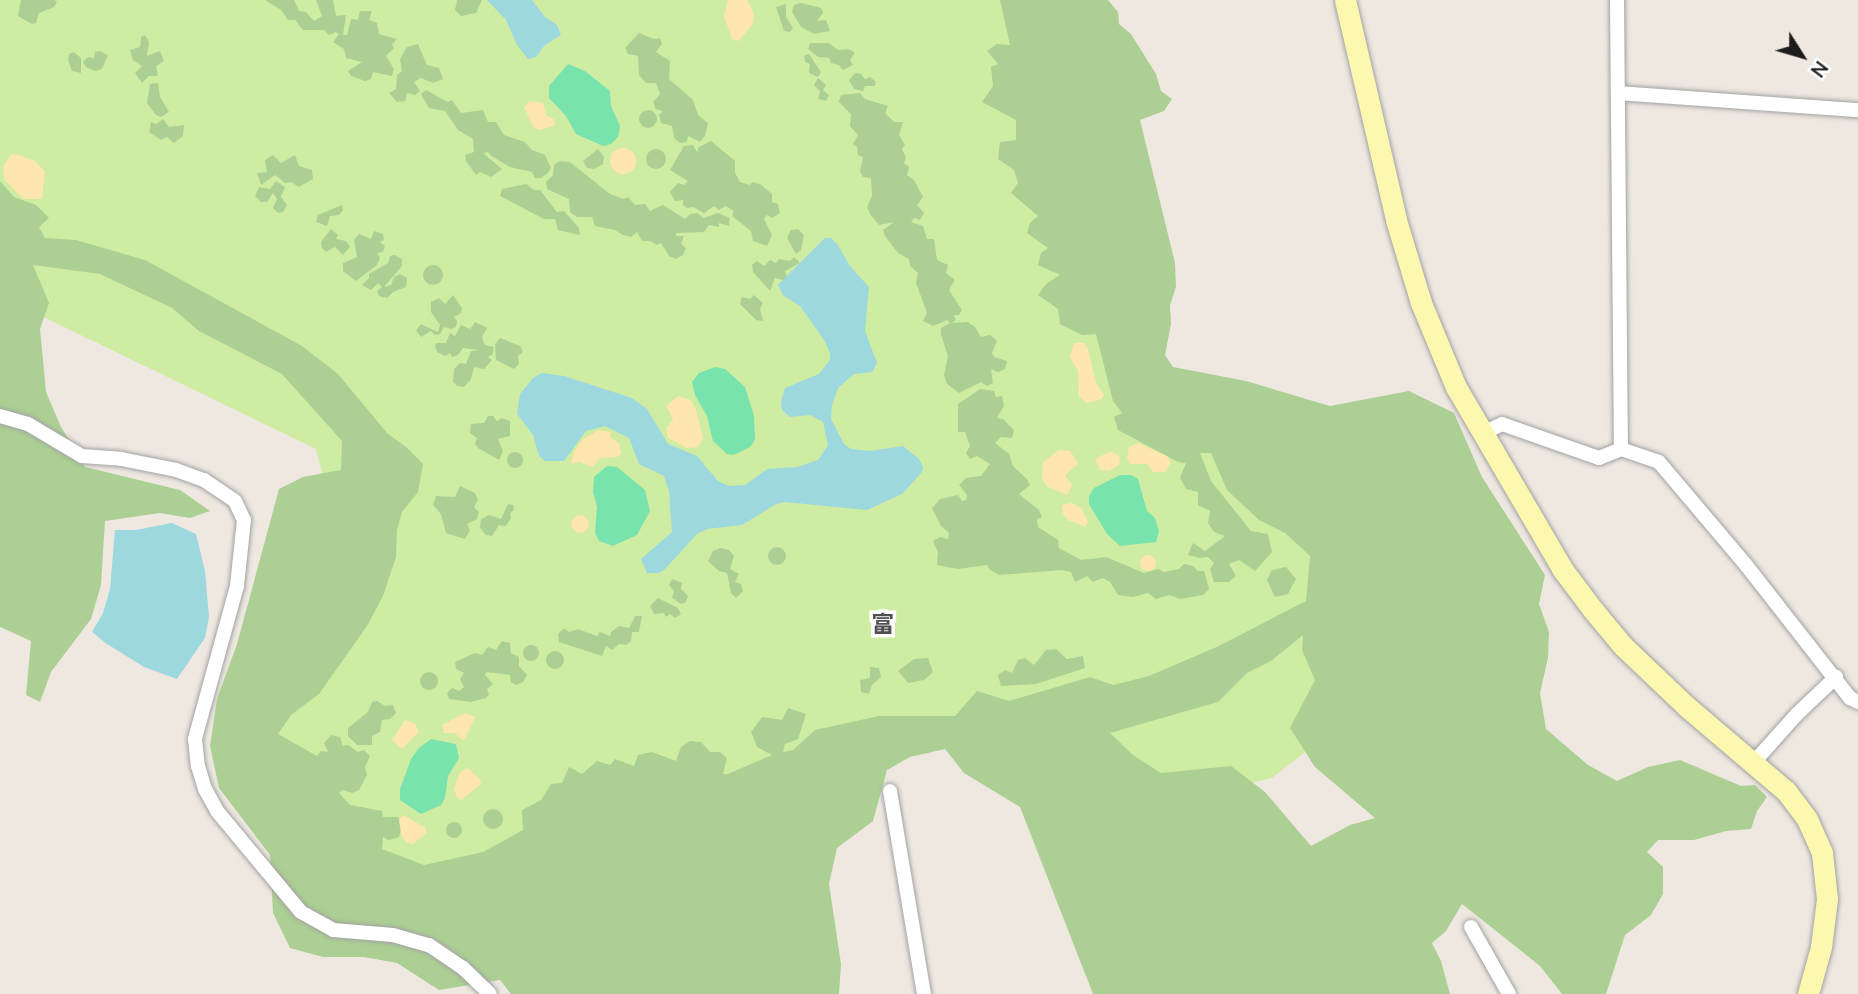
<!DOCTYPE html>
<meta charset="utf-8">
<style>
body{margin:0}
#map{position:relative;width:1858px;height:994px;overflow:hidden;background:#eee8e1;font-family:"Nunito Sans","Noto Sans JP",sans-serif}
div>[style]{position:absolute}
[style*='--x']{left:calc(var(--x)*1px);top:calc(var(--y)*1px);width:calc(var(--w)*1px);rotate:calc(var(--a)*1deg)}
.grass>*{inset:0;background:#cfeca3}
.forest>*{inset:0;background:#acd093}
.round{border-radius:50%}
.sand>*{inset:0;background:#ffe5ae}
.pitch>*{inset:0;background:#79e3ad}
.water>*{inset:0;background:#9ed8df}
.roads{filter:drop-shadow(0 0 2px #a3a3a3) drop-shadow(0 0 2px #a3a3a3)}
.street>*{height:14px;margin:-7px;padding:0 7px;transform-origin:7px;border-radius:7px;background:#fff}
.secondary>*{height:21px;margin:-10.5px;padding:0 10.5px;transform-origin:10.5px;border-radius:10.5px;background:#fdf8b0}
span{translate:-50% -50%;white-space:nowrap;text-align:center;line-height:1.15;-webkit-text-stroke:7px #fff;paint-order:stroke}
.quarter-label{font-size:23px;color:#4f4f4f;font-weight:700}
.north{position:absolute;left:1767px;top:21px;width:70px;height:70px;-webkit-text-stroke:5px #fff;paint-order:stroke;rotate:127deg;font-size:19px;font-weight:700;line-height:28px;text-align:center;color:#1c1c1c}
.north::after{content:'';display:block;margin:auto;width:24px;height:32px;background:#1c1c1c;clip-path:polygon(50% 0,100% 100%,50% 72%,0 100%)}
</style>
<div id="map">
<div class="grass">
<div style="clip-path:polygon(0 0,1061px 0,1143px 392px,1400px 447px,1383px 691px,1272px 778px,1080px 820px,1001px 725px,424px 880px,300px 849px,240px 695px,344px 560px,316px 449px,19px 305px,0 287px)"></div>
</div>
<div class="forest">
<div style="clip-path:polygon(21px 0,55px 0,57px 2px,54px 7px,39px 13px,36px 23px,32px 24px,18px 16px)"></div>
<div style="clip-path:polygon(265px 0,294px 0,299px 11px,306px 12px,314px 21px,322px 16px,316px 0,333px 0,336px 16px,346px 15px,343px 35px,347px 35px,351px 19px,358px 20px,360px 11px,372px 11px,369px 20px,377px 23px,379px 34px,397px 39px,392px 44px,394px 48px,386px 56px,394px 69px,392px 76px,373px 72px,371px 79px,365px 81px,351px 76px,348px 71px,362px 62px,346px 58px,344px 49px,333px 42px,339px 34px,336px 32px,329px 35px,324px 30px,303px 30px,295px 20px,288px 20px,281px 10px)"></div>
<div style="clip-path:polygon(457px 0,482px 0,476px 13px,461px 16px,455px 10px)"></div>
<div style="clip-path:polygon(evenodd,1000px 0,1108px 0,1118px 12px,1119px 24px,1131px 34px,1156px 74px,1161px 91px,1172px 99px,1164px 111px,1140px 120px,1175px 263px,1176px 287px,1170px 305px,1171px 324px,1165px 355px,1173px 367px,1246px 381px,1330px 406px,1409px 391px,1454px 413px,1482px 477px,1545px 575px,1539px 604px,1549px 632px,1548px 658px,1540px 693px,1546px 729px,1588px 765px,1617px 781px,1648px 767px,1680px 760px,1741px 786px,1755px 785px,1767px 797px,1757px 811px,1751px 829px,1726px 831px,1694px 840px,1658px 840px,1647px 852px,1663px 867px,1663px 894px,1651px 915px,1625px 935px,1606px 994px,1562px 994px,1540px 966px,1462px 904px,1446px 931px,1432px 943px,1441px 961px,1450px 994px,1093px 994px,1020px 807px,964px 773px,945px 749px,910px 757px,887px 770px,873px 821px,837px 848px,829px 884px,841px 964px,839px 994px,511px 994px,500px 980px,439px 990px,397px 963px,364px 957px,323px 957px,290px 948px,273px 913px,270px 855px,219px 788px,210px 746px,217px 699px,237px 644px,279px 489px,303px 477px,341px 470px,342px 441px,282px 374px,199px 331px,172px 308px,100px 274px,33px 265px,49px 303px,40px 329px,46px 392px,61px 427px,85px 467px,180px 490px,210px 511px,190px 518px,160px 513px,105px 521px,101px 585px,91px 619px,51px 672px,40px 702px,26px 695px,31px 641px,0 627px,0 181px,14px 197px,36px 205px,49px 218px,39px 227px,45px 238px,76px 240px,145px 260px,302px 346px,338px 374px,387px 433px,406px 447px,423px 464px,418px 492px,402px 512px,397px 530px,396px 557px,383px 596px,367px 626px,319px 694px,291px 715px,278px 734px,317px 756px,321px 751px,328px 752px,324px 743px,331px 735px,340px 737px,343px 746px,348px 745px,358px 752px,364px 750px,370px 756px,365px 767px,367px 775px,359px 790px,352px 793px,342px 790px,339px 793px,350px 805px,382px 811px,383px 817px,398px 817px,402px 825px,399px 837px,388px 840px,383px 837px,382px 849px,424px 865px,483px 852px,523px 830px,522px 810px,541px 800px,551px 784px,562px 783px,569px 767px,582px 774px,597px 761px,610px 765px,615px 759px,634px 766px,638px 755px,652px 752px,676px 761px,681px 747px,690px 741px,701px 742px,710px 752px,720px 752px,727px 758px,723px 774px,728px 774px,772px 755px,757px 747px,751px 732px,762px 717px,782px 720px,788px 708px,806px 714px,798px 739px,785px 744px,783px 752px,793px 750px,815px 730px,879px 716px,955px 716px,977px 691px,1009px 701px,1090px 677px,1113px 685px,1149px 676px,1219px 646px,1306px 601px,1310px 556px,1285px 533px,1259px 520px,1227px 490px,1211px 453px,1200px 453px,1211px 481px,1251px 531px,1268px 534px,1272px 552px,1255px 571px,1239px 560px,1229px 564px,1236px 576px,1229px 582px,1214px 582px,1210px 569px,1214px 563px,1208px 557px,1199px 558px,1188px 555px,1193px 543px,1205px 551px,1225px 536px,1214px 532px,1208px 523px,1210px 511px,1198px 505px,1198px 492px,1186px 489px,1180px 478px,1186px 463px,1178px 462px,1118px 430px,1114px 417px,1122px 413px,1113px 401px,1096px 334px,1082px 335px,1060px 324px,1058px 309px,1038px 295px,1046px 284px,1060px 275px,1038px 265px,1041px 253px,1048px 248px,1027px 233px,1030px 223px,1038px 216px,1011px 193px,1018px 183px,1014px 170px,998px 159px,1000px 142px,1016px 140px,1016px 120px,982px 102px,993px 86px,991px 67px,998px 64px,987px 51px,997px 44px,1010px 45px,1000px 0,1303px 635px,1302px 650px,1315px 680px,1290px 728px,1315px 767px,1375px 818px,1350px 825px,1311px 846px,1265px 792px,1231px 766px,1161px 773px,1133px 755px,1110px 733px,1218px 702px,1247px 673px,1271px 661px,1303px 635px)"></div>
<div style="clip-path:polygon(801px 3px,821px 8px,823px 13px,817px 21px,826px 20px,830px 31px,814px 34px,801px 27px,792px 12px,794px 5px)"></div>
<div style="clip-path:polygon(786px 4px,786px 17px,793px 28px,790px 32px,784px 31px,776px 7px)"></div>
<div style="clip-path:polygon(639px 33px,654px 39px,660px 38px,662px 44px,656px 52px,670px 61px,669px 79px,693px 100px,698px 115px,708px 123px,705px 136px,700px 142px,688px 136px,687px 142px,680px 143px,674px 138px,672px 126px,661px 123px,659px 115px,663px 111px,656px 109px,653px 102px,660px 94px,656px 83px,646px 83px,639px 75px,638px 56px,628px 54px,625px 48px)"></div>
<div style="clip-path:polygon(145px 35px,149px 42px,147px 56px,160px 51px,164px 61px,156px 66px,158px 76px,149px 76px,142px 83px,135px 73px,142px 66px,133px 60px,130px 50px,140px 47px,141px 37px)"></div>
<div style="clip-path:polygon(810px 43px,829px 43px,838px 50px,849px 49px,855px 53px,850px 60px,853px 65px,843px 70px,839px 65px,831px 63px,829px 58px,818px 57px,808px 49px)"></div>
<div style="clip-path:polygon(418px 44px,427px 65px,439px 68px,443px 79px,433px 83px,421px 78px,414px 82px,420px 91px,415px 95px,407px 93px,405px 101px,397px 102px,389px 93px,396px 89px,397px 75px,402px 71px,400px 59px,407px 47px)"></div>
<div style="clip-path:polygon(100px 51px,108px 55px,102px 69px,95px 71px,86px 67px,83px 62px,88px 57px,94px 58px,95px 52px)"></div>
<div style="clip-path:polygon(74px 52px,81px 58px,81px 73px,72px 71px,68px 60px,69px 54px)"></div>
<div style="clip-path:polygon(809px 54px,821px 72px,818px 77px,809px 73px,810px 64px,805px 62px,804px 56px)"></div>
<div style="clip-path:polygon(855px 73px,861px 74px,865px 79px,870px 77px,876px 82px,875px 86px,865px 86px,863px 91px,854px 89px,849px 80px)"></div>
<div style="clip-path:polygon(818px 78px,826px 85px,823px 90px,829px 95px,826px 101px,818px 99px,820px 91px,814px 85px)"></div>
<div style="clip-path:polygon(158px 83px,160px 97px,169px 112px,161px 117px,156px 115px,147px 103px,150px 84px)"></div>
<div style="clip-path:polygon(426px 90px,448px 102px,452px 100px,461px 113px,483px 110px,488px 122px,496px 122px,504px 135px,525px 142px,532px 150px,545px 155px,551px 168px,548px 173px,541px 178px,535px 178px,532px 172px,510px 167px,491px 156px,488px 152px,483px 153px,502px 169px,491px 177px,480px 172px,476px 175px,466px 161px,465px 155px,474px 152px,473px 139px,458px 130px,445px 111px,429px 108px,421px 94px)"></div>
<div style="clip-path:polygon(860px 93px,865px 99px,888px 106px,885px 113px,894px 122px,903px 122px,899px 135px,905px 145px,902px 149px,906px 158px,904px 163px,909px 167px,907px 175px,914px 180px,923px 197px,917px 205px,924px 213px,920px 220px,914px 218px,911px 222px,923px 226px,927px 239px,934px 239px,937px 260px,948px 265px,946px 273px,955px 280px,949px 290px,962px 310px,959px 315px,954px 315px,956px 320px,952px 323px,968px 322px,975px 327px,981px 337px,990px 335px,997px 341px,992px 353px,994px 357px,1007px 361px,1005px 369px,998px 372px,991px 369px,993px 383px,987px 386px,981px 382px,959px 393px,947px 384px,944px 375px,948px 356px,941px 335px,941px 328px,950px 323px,947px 320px,933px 326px,923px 321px,927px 313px,916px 283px,918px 273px,910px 266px,909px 259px,898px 253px,885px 236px,883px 230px,894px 222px,879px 225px,870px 214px,867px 207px,872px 196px,871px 178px,863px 177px,860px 171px,863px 157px,858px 155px,857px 147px,853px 144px,858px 135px,850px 126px,851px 114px,839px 102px,841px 95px)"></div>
<div class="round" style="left:639px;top:110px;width:18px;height:18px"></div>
<div style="clip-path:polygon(163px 119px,169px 127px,184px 125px,183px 136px,174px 143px,167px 137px,161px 140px,149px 132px,151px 122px,156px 124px)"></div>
<div style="clip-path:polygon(711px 141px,735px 161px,735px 173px,740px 182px,750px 185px,752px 182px,760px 184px,772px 194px,772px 202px,778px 204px,780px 213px,772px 218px,767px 215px,764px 219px,772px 235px,767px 246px,753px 241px,751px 231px,732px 216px,734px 211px,726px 206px,719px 210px,714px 206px,704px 213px,693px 207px,687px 208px,683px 205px,683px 200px,675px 201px,670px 192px,678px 183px,684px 185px,688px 181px,670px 170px,684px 146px,693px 145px,697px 152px,699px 147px)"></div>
<div class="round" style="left:646px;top:149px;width:20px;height:20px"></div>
<div style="clip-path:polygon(598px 149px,604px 157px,603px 164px,594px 169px,587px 168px,583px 161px)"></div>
<div style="clip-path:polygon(273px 155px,281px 163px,295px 155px,299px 166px,312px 170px,313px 179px,299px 187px,291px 182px,285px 183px,275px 175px,261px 185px,257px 173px,267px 172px,265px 160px)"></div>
<div style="clip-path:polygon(560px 161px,570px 162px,610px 194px,624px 199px,628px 197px,635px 205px,645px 204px,650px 211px,663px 205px,685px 219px,690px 214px,697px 213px,704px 218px,718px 213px,730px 218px,729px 226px,719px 223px,719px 227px,709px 225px,704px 232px,676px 233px,676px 236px,684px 236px,681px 244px,686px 248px,683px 255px,676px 259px,669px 256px,661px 243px,657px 245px,650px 241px,642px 241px,637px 232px,631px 237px,623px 235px,615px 230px,595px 226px,592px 217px,577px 217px,570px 212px,569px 199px,547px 189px,546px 182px,553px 175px,554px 165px)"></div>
<div style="clip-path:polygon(276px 181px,285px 187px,281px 197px,287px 205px,283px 212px,278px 213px,273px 208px,277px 199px,273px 193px,267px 202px,261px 202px,255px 196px,259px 187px,270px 189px)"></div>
<div style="clip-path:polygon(526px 184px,534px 190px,540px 190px,557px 212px,564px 211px,579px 228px,580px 235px,558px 230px,555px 219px,544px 219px,500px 196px,502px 189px)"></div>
<div style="clip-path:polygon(342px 205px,343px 210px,339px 215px,330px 216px,327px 226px,316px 222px,318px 215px)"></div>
<div style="clip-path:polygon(331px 229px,338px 235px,336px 239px,346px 241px,350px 247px,343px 255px,335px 247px,326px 252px,322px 248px,321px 242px)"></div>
<div style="clip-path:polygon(798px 229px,804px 235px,801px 250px,796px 254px,787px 238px,791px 230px)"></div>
<div style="clip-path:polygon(374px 231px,383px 234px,384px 240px,380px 242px,385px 246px,383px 252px,377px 253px,380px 258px,377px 265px,356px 281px,343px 271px,343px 263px,357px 257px,354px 240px,359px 234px,371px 239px)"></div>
<div style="clip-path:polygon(395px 255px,402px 259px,402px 266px,384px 287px,391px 285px,394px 277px,400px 274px,407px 278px,406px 287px,393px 292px,387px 298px,379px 296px,377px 291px,382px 287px,378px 283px,371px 290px,362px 285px,369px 278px,369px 274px,388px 263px,390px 256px)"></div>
<div style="clip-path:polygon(794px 257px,800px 263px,785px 271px,787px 277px,784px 280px,775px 278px,770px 291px,753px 272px,752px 265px,757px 261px,764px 266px,770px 260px,776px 263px,779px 259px,790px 261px)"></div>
<div class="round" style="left:423px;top:265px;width:20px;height:20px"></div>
<div style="clip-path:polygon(453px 295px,462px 308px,461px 313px,454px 317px,457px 321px,456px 327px,451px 329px,444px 327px,440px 334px,435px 335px,431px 331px,421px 337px,416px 330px,421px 324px,438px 332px,440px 325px,431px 312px,431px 302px,439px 298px,445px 304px)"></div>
<div style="clip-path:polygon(754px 295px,763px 303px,760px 309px,763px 321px,756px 320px,740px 304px,742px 297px,750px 299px)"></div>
<div style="clip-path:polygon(475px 322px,487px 328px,482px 337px,485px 345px,494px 347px,493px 354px,488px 357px,492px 360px,484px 369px,474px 367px,471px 379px,464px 387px,457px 386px,453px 382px,454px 369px,460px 363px,466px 364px,471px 351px,479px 350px,463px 348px,458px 355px,452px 357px,450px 353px,445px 356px,437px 352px,435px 346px,437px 343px,446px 343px,450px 333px,455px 336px,461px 325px,470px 329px)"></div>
<div style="clip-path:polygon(500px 338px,520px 346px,523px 352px,518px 356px,519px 364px,514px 369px,496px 360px,495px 344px)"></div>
<div style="clip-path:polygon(980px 389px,994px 391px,996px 397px,1002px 396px,1004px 406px,997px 418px,1003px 419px,1014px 430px,1012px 438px,1001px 437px,995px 443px,1009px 454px,1013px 466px,1027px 479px,1030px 485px,1019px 494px,1039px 510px,1042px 517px,1037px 520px,1038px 527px,1058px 540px,1059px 548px,1081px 560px,1106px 557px,1144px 573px,1158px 569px,1164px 572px,1179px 569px,1184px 564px,1193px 566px,1198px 571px,1204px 571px,1209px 589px,1203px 595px,1180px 599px,1169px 595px,1156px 599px,1148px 593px,1133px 597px,1118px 595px,1110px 582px,1103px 578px,1093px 582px,1087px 576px,1075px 582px,1071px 572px,1062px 570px,999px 575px,990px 570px,987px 565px,958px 569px,937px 565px,938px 552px,933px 541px,940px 537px,948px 539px,949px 533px,941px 526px,932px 508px,940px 499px,958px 495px,962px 501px,966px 500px,967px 495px,959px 485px,966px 478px,981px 476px,990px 464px,977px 456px,970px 459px,966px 453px,970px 446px,965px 432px,958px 432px,958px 404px)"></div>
<div style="clip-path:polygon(488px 416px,493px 416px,497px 421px,502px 418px,510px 421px,510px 436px,498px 439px,503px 451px,499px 460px,478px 448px,475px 444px,477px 438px,470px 433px,471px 424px,484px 423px)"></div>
<div class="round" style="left:507px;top:452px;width:16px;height:16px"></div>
<div style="clip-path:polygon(460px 486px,475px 493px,478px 500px,474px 507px,479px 512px,477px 519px,467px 524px,470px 530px,465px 539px,446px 533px,441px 514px,433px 505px,436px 496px,455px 497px)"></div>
<div style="clip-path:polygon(508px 504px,513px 505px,514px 510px,510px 513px,511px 518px,506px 526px,499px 525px,492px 536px,486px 535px,480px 528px,481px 519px,489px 515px,501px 519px)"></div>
<div class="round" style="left:768px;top:547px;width:18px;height:18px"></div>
<div style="clip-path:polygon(720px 548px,729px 550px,734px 556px,730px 569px,739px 574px,735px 582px,741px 584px,743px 591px,736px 598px,731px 593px,727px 573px,719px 571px,708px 561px,713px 551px)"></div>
<div style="clip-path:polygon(1286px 567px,1296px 579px,1288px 594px,1275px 597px,1267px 580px,1272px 570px)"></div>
<div style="clip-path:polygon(672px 579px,682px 583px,681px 589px,688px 596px,686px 602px,681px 604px,672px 598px,674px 591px,669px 585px)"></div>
<div style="clip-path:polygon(658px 598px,678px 608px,681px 614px,675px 618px,670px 614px,666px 617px,664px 613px,654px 614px,650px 606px)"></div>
<div style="clip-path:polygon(635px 616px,642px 616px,639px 632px,632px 632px,631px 641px,626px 645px,619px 644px,612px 650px,606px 646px,602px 656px,559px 642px,558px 634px,564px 628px,569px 632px,578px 629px,597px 636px,600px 632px,610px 636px,611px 632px,619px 626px,629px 628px)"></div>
<div style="clip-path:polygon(502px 641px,510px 643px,511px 653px,519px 657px,519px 666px,527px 675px,523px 682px,516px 685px,511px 682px,510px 675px,486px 672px,485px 675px,493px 684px,487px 689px,489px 694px,486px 698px,471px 702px,449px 699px,447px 693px,452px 688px,459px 691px,464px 687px,460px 679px,464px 673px,456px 669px,455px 662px,475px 653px,482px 655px,488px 647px,496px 650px)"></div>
<div class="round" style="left:523px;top:645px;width:16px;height:16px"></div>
<div style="clip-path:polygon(1056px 649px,1067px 659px,1083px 656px,1085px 668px,1036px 684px,1001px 686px,998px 675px,1005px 670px,1012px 673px,1018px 660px,1025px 658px,1034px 665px,1046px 650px)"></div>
<div class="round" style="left:546px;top:651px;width:18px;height:18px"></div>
<div style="clip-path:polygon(928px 658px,933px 672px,924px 680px,908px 683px,898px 671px,914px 659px)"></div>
<div style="clip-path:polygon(870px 667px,879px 668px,881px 677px,872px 685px,869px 694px,861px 692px,860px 680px,870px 678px)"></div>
<div class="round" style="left:420px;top:672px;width:18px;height:18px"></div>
<div style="clip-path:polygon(377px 701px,385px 706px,393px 705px,396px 713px,390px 719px,382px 720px,380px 732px,372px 736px,372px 745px,357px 745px,348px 736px,348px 728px,368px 712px,372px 702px)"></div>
<div class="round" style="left:483px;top:809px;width:20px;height:20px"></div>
<div class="round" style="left:446px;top:822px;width:16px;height:16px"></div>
</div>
<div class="sand">
<div style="clip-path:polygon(728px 0,747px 0,754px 14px,753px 23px,739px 41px,732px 39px,724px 16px)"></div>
<div style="clip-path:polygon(529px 101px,543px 103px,546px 115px,555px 120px,554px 126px,540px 130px,534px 128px,524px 108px)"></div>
<div class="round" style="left:610px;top:148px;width:26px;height:26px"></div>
<div style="clip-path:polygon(16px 154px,35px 161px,45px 172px,42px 199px,23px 199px,4px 179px,3px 166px,11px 155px)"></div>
<div style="clip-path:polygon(1074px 343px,1084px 343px,1088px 349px,1096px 383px,1104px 395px,1101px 399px,1087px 403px,1079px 397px,1078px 371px,1070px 357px)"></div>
<div style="clip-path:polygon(678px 396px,690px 400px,695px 407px,703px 438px,698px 447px,687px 448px,668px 438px,666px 429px,673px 419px,666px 406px)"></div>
<div style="clip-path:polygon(599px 430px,611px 432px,610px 437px,619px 443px,621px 454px,617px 457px,600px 458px,592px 467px,579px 462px,571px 464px,574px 451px,583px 439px)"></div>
<div style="clip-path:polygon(1138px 443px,1167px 456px,1171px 462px,1165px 472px,1153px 472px,1147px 464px,1130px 464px,1127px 458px,1129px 447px)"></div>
<div style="clip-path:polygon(1059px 450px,1070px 451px,1077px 461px,1077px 465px,1065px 475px,1072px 485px,1067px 495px,1046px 486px,1042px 478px,1043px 462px)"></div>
<div style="clip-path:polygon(1111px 451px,1120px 457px,1119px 465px,1109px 471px,1100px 470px,1095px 459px)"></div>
<div style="clip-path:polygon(1071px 503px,1081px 508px,1088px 522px,1085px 527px,1068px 520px,1063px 514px,1062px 505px)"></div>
<div class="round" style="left:571px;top:515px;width:18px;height:18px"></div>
<div class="round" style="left:1140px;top:555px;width:16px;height:16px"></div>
<div style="clip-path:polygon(465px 713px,475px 717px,465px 739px,462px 740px,455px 733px,444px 733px,442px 725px)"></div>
<div style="clip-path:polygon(405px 720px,415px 724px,419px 732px,402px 749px,392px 740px)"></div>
<div style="clip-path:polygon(468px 768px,480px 779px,481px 784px,461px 800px,457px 798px,454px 789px,460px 772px)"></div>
<div style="clip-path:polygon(403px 815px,426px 828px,426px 833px,413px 844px,406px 842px,402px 837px,399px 821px)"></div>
</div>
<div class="pitch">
<div style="clip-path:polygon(568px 64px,585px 71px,610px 91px,611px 106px,620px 126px,618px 137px,611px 144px,603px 146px,576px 134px,566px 116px,549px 98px,549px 86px)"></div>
<div style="clip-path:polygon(715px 367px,725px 369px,745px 387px,754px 416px,755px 440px,750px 447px,734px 455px,727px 454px,713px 441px,707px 416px,695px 395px,692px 382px,699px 373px)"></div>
<div style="clip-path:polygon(607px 466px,617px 467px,645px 490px,650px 511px,637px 535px,613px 546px,599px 541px,595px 533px,597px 507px,593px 492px,594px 477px)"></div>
<div style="clip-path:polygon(1120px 475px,1131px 475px,1138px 479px,1147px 511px,1155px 518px,1159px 531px,1156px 542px,1120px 546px,1107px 534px,1089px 504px,1089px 496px,1094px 488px)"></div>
<div style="clip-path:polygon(431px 739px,456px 744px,459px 758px,448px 776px,445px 798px,441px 805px,421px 814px,400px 800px,400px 789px,411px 759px,419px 748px)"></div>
</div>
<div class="water">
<div style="clip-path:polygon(487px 0,532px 0,545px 17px,557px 25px,561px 35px,544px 46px,536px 57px,528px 59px,517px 45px,506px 20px)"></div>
<div style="clip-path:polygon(825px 238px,831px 238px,837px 244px,850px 266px,869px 287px,865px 331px,877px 363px,872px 372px,854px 374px,838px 388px,832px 405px,831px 419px,844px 444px,851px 449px,870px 451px,903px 446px,919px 459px,923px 467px,922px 472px,902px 494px,867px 510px,785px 502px,776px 504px,742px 525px,707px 529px,697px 534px,665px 569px,659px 573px,647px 573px,641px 559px,672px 532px,669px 491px,664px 476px,639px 464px,629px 438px,605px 426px,586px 431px,564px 461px,545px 461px,539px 456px,533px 435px,517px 414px,520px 394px,533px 378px,542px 373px,564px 376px,632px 398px,647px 409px,668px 444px,697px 456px,718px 481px,729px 486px,745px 485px,767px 469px,797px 467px,818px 460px,828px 445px,823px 422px,810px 415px,790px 417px,782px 410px,781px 402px,785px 388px,819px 374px,830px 360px,830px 353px,824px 340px,800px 306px,783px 295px,778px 285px)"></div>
<div style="clip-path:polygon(172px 523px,196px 534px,205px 571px,209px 617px,205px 638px,177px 679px,144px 667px,107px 644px,92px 632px,103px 613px,110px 589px,115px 530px,136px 530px)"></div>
</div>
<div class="roads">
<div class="street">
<div style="--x:1617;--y:0;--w:449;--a:89.5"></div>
<div style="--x:1618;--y:93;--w:241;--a:4.1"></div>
<div style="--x:0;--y:416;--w:29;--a:16"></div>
<div style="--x:28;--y:424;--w:63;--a:30.7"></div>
<div style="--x:82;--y:456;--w:39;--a:4"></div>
<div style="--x:121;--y:459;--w:56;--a:11.3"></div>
<div style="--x:176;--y:470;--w:30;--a:20"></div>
<div style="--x:204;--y:480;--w:37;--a:34"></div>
<div style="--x:235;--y:501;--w:21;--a:65"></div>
<div style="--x:244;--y:520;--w:66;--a:96.1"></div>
<div style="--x:237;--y:586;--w:159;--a:105.4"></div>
<div style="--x:195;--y:739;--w:27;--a:84"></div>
<div style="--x:198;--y:766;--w:24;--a:73"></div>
<div style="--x:205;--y:789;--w:25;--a:61"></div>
<div style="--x:217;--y:811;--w:131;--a:50.3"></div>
<div style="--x:301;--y:912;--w:37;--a:29"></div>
<div style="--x:333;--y:930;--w:60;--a:4.8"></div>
<div style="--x:393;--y:935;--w:37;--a:16"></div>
<div style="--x:429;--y:945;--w:41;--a:34.1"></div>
<div style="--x:463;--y:968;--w:37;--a:44"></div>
<div style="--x:1483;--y:433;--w:21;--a:-25"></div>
<div style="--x:1502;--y:424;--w:103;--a:19.3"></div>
<div style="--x:1599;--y:458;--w:24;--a:-22"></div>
<div style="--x:1621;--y:449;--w:40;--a:18.9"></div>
<div style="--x:1659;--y:462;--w:135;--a:49.8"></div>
<div style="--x:1746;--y:565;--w:169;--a:52"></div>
<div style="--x:1850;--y:698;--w:9;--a:27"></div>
<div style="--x:1754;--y:762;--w:64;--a:-48.1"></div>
<div style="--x:1797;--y:714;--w:54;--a:-43.5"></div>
<div style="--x:890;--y:791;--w:206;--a:80.5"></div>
<div style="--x:1471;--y:927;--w:77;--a:60.4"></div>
</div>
<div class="secondary">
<div style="--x:1345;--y:0;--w:226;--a:76.9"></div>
<div style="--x:1396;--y:220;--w:87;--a:73.2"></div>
<div style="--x:1421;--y:303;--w:91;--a:67.4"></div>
<div style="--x:1456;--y:387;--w:212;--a:59.7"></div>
<div style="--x:1563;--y:570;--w:50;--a:53.1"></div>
<div style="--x:1593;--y:610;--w:47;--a:50.2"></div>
<div style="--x:1623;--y:646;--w:87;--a:43.6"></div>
<div style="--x:1686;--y:706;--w:131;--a:40.4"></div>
<div style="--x:1786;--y:791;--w:35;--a:53"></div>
<div style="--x:1807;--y:819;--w:37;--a:66"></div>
<div style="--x:1822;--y:853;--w:46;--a:83.8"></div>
<div style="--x:1827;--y:899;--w:48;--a:97.1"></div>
<div style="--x:1821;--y:947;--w:49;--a:105.5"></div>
</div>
</div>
<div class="quarter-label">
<span style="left:883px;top:625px">富</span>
</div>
<div class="north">N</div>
</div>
